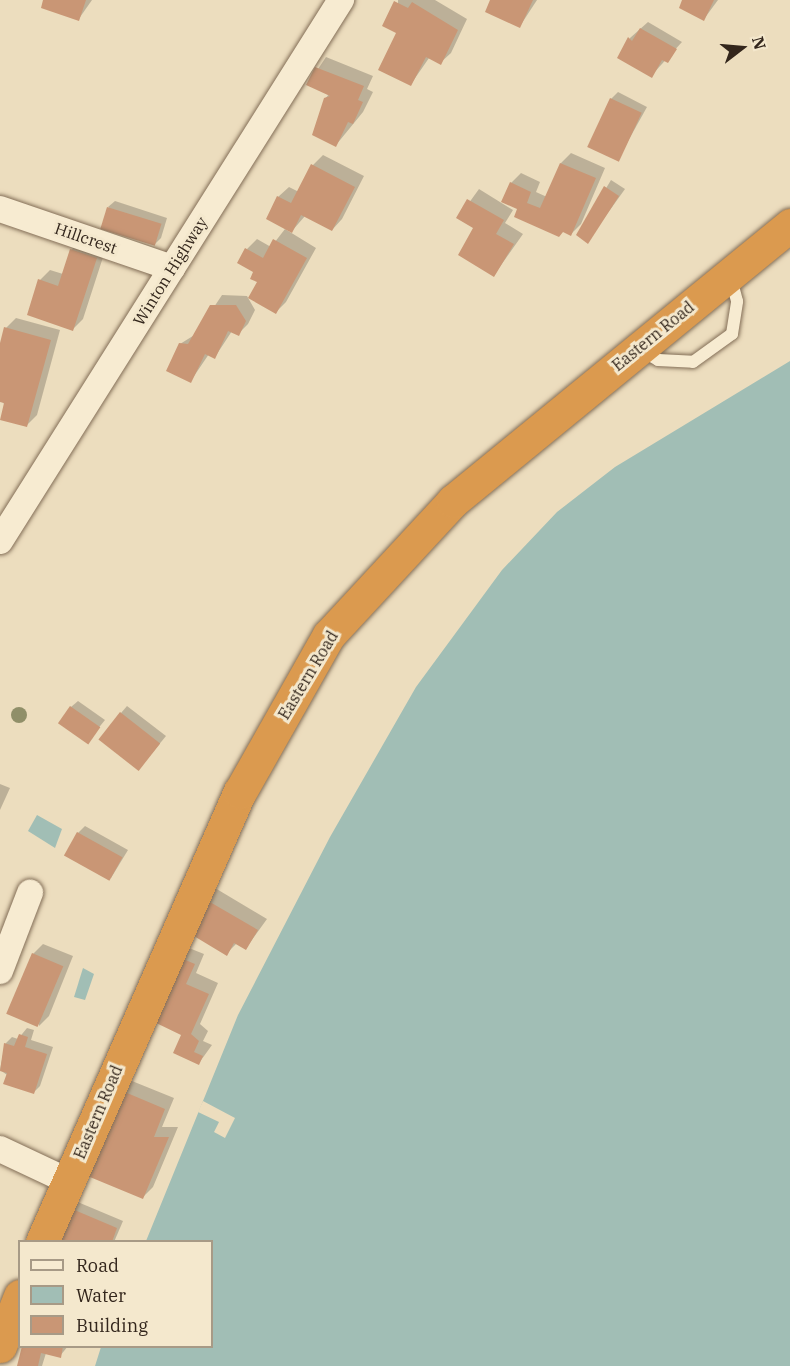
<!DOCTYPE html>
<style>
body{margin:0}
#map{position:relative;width:790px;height:1366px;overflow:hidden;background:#ecddbe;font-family:"IBM Plex Serif",serif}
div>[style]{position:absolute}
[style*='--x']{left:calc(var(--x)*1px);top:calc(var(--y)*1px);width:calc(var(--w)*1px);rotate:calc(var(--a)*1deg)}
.water>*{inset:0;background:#a1beb5}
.pier>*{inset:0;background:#ecddbe}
.shadow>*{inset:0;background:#0003}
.building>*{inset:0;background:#c99675;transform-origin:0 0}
.roads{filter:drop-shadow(0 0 2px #836e57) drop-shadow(0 0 2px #836e57)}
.lane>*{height:12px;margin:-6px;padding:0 6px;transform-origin:6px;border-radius:6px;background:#f7ebd1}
.street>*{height:26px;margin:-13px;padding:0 13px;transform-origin:13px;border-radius:13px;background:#f7ebd1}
.highway>*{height:33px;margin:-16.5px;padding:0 16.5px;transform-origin:16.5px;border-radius:16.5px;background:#db9a4f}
.trees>*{width:16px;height:16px;margin:-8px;border-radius:50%;background:#908f69}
span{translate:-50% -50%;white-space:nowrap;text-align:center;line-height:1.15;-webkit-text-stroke:6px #f4e8cd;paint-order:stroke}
.street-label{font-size:16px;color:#33261c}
.legend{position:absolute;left:18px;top:1240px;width:195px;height:108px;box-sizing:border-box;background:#f4e8cd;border:2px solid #a79a86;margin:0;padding:8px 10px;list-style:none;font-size:18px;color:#33261c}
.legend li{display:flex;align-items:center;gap:12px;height:30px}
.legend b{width:30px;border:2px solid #a79a86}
.north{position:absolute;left:712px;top:18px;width:60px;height:60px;-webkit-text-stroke:4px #f4e8cd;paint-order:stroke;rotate:74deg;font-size:16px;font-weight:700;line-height:24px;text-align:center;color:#33261c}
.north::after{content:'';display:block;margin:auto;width:21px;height:27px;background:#33261c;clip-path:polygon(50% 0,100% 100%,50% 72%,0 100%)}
</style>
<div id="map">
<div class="water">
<div style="clip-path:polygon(790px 361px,790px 1366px,95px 1366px,101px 1347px,212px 1346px,212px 1242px,146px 1241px,238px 1015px,330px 837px,416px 687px,502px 570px,557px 512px,615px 467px)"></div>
<div style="clip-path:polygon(37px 815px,62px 829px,55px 848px,28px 831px)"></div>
<div style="clip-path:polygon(83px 968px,94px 974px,85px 1000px,74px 997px)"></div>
</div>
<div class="pier">
<div style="clip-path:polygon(203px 1101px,235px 1118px,225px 1138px,214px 1132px,219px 1122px,198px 1112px)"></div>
</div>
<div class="shadow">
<div style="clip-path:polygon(45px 0,92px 0,78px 20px)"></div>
<div style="clip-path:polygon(398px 0,435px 0,467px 19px,451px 53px,440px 63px,429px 58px,411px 84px,398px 32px)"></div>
<div style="clip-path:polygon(492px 0,537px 0,520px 26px)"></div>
<div style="clip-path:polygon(684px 0,718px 0,704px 19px)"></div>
<div style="clip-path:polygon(648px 22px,682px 42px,651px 76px,619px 57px,630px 38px)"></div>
<div style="clip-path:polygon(326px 57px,373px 76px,367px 89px,373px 92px,363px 112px,336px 145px,325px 99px,329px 94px,308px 84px)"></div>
<div style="clip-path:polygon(618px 92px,647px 107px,618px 159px,611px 99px)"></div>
<div style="clip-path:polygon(571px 153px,605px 168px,581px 224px,571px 234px,519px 208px,511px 183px,521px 173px,540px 182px,536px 192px,547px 197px,561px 163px)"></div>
<div style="clip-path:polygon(323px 155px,364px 176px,342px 219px,332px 230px,305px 216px,292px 231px,278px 197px,289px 187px,299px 192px,313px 165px)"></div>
<div style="clip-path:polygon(611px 180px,625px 189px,587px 242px,578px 235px)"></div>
<div style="clip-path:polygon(479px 189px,513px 210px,505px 223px,523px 234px,494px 275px,475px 228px,458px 218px)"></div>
<div style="clip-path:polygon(115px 201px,167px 218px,161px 238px,154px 245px,108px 207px)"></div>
<div style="clip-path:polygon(285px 229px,316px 248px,286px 302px,276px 312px,247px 249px,257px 239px,271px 247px)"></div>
<div style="clip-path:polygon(81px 240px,106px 248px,83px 319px,73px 329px,40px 280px,50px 270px,63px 274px,71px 250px)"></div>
<div style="clip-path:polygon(222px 295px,247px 296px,255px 310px,248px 324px,238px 334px,232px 331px,215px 357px,209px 354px,190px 382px,180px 344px,196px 334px)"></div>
<div style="clip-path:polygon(16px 318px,60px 330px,37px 415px,27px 425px,0 400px,0 346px,6px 328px)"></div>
<div style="clip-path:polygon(78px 701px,105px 720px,88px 741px,71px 707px)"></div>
<div style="clip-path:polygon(127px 706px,166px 736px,139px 769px,121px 713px)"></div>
<div style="clip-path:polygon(0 784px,10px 788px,0 810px)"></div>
<div style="clip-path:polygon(85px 826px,128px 850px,111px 878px,78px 833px)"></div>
<div style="clip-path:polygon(215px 888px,267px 919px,246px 948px,237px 943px,226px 954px,186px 930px)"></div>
<div style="clip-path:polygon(43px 944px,73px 956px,49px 1016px,39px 1026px,33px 954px)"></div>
<div style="clip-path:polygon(189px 948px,204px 954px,196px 973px,218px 983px,200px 1024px,208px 1031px,203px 1041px,212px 1045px,199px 1063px,183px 1034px,152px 1019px)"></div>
<div style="clip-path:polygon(27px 1028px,34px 1030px,31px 1040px,53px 1047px,40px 1086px,33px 1093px,0 1070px,5px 1044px,12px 1037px,18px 1039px)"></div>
<div style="clip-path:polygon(132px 1081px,174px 1098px,162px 1127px,178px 1127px,153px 1187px,143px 1197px,121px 1091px)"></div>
<div style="clip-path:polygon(73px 1200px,123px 1221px,114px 1242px,51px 1242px)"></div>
<div style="clip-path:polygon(23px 1346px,68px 1346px,60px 1356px,46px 1353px,42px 1366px,19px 1366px)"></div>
</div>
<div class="building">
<div style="clip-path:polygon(43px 0,86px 0,79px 21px,41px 8px)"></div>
<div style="clip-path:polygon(490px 0,533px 0,520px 28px,485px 12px)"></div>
<div style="clip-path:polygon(682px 0,714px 0,704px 21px,679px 8px)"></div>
<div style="clip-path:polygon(394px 1px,408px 8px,412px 2px,458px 30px,441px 65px,426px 57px,411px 86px,378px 70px,396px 33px,382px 26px)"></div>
<div style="clip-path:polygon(640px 28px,677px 49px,668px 63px,662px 60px,652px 78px,617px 58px,628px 37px,632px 41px)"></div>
<div style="clip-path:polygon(315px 67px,364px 86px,358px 100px,363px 102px,353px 124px,348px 122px,336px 147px,312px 135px,324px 98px,330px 96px,306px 85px)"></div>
<div style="left:610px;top:98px;width:35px;height:54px;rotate:25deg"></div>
<div style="clip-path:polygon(560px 163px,596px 178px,571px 236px,563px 232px,559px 237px,514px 217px,517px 209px,501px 202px,510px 182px,531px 192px,527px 203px,540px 208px)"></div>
<div style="clip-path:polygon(311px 164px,355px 187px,332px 231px,301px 215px,292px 233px,266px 219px,277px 196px,291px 203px)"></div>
<div style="clip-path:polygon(604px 186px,619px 196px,588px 244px,576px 235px)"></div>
<div style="clip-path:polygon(467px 199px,504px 220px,496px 234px,514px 244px,494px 277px,458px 255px,473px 228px,456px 218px)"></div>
<div style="left:107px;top:207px;width:57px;height:23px;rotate:17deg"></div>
<div style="clip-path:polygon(273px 239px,307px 258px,276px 314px,248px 298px,257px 282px,250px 279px,253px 272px,237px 263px,245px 248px,263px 258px)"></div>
<div style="clip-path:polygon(70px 249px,97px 258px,73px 331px,27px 315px,38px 279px,58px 286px)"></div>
<div style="clip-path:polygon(210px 305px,236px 305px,246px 321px,239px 336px,228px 331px,215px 359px,205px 354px,191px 383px,166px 371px,179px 343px,188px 344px)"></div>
<div style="clip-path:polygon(4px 327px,51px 340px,27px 427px,0 420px,4px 403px,0 402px,0 343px)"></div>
<div style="left:70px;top:706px;width:37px;height:21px;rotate:35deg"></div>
<div style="left:120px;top:712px;width:51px;height:35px;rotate:38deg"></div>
<div style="left:77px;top:832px;width:52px;height:27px;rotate:29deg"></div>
<div style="clip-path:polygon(203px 898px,258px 930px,246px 950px,234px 943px,227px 956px,184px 930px)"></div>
<div style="left:32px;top:953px;width:34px;height:66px;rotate:23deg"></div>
<div style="clip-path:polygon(178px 957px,195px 964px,186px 984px,209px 994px,191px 1034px,199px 1041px,194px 1052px,203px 1056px,199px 1065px,173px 1053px,181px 1035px,150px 1020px)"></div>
<div style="clip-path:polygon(19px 1034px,28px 1037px,25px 1047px,47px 1054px,34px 1094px,3px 1084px,7px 1073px,0 1071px,4px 1043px,14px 1046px)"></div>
<div style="clip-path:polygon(120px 1090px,165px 1109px,154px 1137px,169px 1137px,143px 1199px,85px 1175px)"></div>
<div style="clip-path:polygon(65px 1206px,117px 1228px,112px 1242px,49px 1242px)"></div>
<div style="clip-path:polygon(22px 1346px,63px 1346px,61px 1358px,41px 1353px,38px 1366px,17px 1366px)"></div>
</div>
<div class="roads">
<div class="lane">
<div style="--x:641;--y:350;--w:20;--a:30"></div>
<div style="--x:658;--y:360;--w:35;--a:3"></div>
<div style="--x:693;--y:362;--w:48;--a:-35.7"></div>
<div style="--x:732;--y:334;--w:33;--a:-81"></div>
<div style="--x:737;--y:301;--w:24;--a:-105"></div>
</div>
<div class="street">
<div style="--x:0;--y:209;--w:182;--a:18.9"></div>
<div style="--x:0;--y:541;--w:640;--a:-57.78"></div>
<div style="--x:0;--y:971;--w:84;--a:-69"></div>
<div style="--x:0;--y:1149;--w:75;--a:25.2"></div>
</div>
<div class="highway">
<div style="--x:42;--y:1242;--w:492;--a:-66.3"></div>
<div style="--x:240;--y:792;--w:180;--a:-60.5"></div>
<div style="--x:329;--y:635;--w:183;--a:-47.2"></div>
<div style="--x:453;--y:501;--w:436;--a:-39.3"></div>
<div style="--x:0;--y:1346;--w:54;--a:-68.2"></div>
</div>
</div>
<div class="trees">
<div style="left:19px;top:715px"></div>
</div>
<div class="street-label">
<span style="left:86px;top:238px;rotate:19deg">Hillcrest</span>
<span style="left:170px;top:271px;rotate:-58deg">Winton Highway</span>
<span style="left:653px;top:336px;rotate:-39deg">Eastern Road</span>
<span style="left:308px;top:675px;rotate:-59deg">Eastern Road</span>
<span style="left:98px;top:1112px;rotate:-67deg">Eastern Road</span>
</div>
<ul class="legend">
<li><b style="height:8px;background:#f7ebd1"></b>Road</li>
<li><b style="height:16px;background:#a1beb5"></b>Water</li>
<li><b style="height:16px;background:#c99675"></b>Building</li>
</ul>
<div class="north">N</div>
</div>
